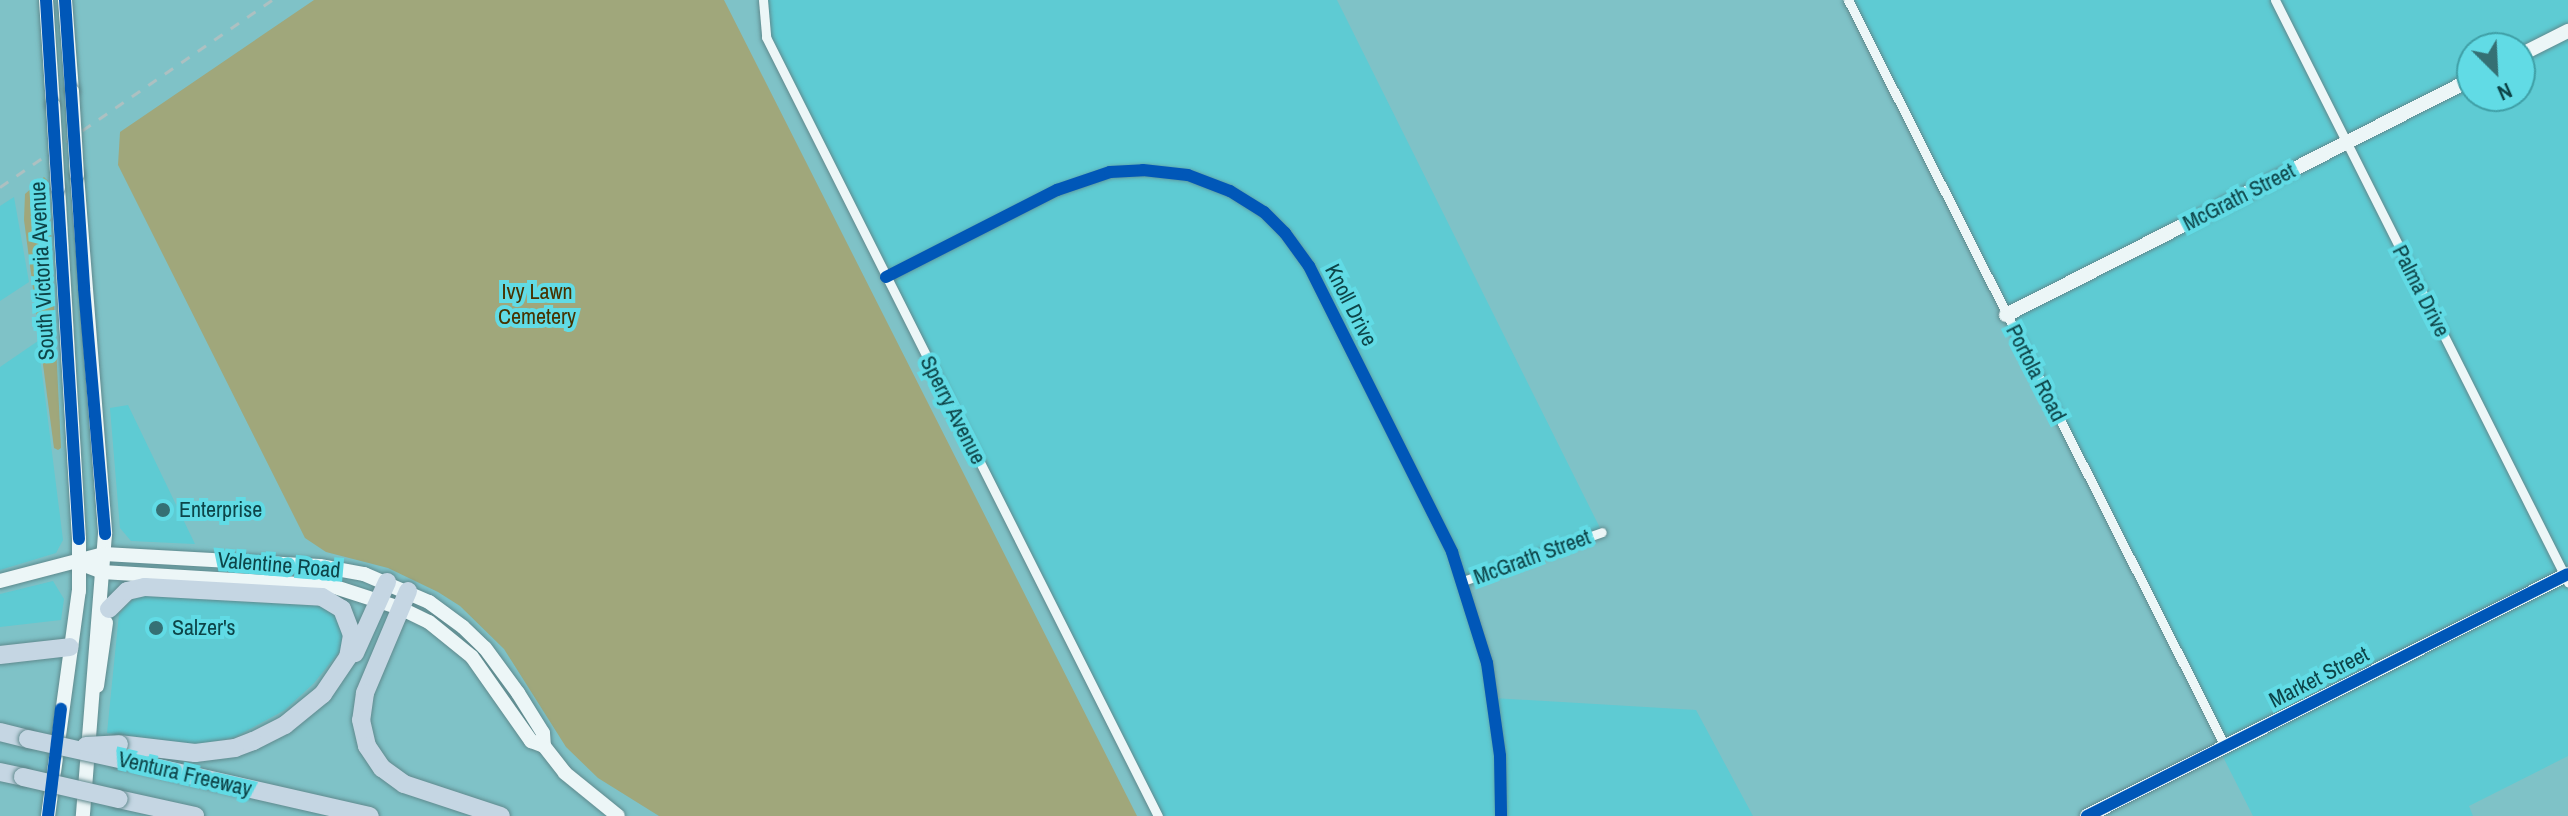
<!DOCTYPE html>
<style>
body{margin:0}
#map{position:relative;width:2568px;height:816px;overflow:hidden;background:#7fc2c7;font-family:"Archivo Narrow",sans-serif}
div>[style]{position:absolute}
[style*='--x']{left:calc(var(--x)*1px);top:calc(var(--y)*1px);width:calc(var(--w)*1px);rotate:calc(var(--a)*1deg)}
.built>*{inset:0;background:#5ecbd3}
.green>*{inset:0;background:#a0a77b}
.roads{filter:drop-shadow(0 0 2px #5f898d) drop-shadow(0 0 2px #5f898d)}
.street>*{height:9px;margin:-4.5px;padding:0 4.5px;transform-origin:4.5px;border-radius:4.5px;background:#ecf6f7}
.secondary>*{height:14px;margin:-7px;padding:0 7px;transform-origin:7px;border-radius:7px;background:#ecf6f7}
.highway>*{height:18px;margin:-9px;padding:0 9px;transform-origin:9px;border-radius:9px;background:#c5d6e3}
.rail>*{height:3px;margin-top:-1.5px;transform-origin:0;background:repeating-linear-gradient(90deg,#adc0c1 0 10px,transparent 0 20px)}
.bridges{filter:drop-shadow(0 0 2px #5f898d) drop-shadow(0 0 2px #5f898d)}
.secondary-bridge>*{height:14px;margin:-7px;padding:0 7px;transform-origin:7px;border-radius:7px;background:#ecf6f7}
.highway-bridge>*{height:18px;margin:-9px;padding:0 9px;transform-origin:9px;border-radius:9px;background:#c5d6e3}
.cycleway>*{height:12px;margin:-6px;padding:0 6px;transform-origin:6px;border-radius:6px;background:#0057b8}
.dots>*{width:22px;height:22px;translate:-50% -50%;box-sizing:border-box;border:4px solid #61dbe5;border-radius:50%}
span{translate:-50% -50%;white-space:nowrap;text-align:center;line-height:1.15;-webkit-text-stroke:8px #61dbe5;paint-order:stroke}
.street-label{font-size:22px;color:#0d4448}
.park-label{font-size:22px;color:#483200}
.poi-label{font-size:22px;color:#0d4448}
.left{translate:0 -50%;text-align:left}
.north{position:absolute;left:2456px;top:32px;width:80px;height:80px;box-sizing:border-box;background:#61dbe5;border:2px solid #3f9fa6;border-radius:50%;rotate:156deg;font-size:22px;font-weight:700;line-height:32px;text-align:center;color:#0d4448}
.north::after{content:'';display:block;margin:auto;width:28px;height:36px;background:#357074;clip-path:polygon(50% 0,100% 100%,50% 72%,0 100%)}
</style>
<div id="map">
<div class="built">
<div style="clip-path:polygon(763px 0,1337px 0,1602px 532px,1464px 581px,1493px 698px,1696px 710px,1753px 816px,1158px 816px,766px 37px)"></div>
<div style="clip-path:polygon(evenodd,1849px 0,2568px 0,2568px 756px,2469px 806px,2473px 816px,2253px 816px,2219px 749px,2225px 747px,1849px 0,2472px 48px,2520px 48px,2520px 96px,2472px 96px,2472px 48px)"></div>
<div style="clip-path:polygon(14px 197px,29px 282px,0 301px,0 206px)"></div>
<div style="clip-path:polygon(38px 341px,63px 540px,56px 553px,0 570px,0 367px)"></div>
<div style="clip-path:polygon(128px 405px,195px 544px,131px 541px,120px 528px,110px 408px)"></div>
<div style="clip-path:polygon(53px 581px,64px 599px,61px 620px,0 627px,0 594px)"></div>
<div style="clip-path:polygon(150px 594px,319px 605px,336px 614px,344px 637px,340px 651px,314px 683px,285px 710px,235px 737px,197px 745px,107px 733px,119px 614px,135px 597px)"></div>
</div>
<div class="green">
<div style="clip-path:polygon(314px 0,724px 0,1137px 816px,659px 816px,598px 778px,566px 747px,504px 649px,460px 606px,438px 592px,388px 568px,326px 552px,305px 538px,118px 165px,120px 132px)"></div>
<div style="clip-path:polygon(44px 177px,48px 181px,61px 448px,58px 450px,54px 448px,24px 220px,25px 194px)"></div>
</div>
<div class="roads">
<div class="street">
<div style="--x:763;--y:0;--w:37;--a:85"></div>
<div style="--x:766;--y:37;--w:872;--a:63.29"></div>
<div style="--x:1848;--y:0;--w:836;--a:63.19"></div>
<div style="--x:2275;--y:0;--w:652;--a:63.28"></div>
<div style="--x:886;--y:277;--w:192;--a:-27"></div>
<div style="--x:1057;--y:190;--w:56;--a:-18.8"></div>
<div style="--x:1110;--y:172;--w:33;--a:-3"></div>
<div style="--x:1143;--y:170;--w:45;--a:6.3"></div>
<div style="--x:1188;--y:175;--w:45;--a:20.9"></div>
<div style="--x:1230;--y:191;--w:40;--a:32"></div>
<div style="--x:1264;--y:212;--w:30;--a:45"></div>
<div style="--x:1285;--y:233;--w:41;--a:54"></div>
<div style="--x:1309;--y:266;--w:320;--a:63.4"></div>
<div style="--x:1452;--y:552;--w:116;--a:72.5"></div>
<div style="--x:1487;--y:663;--w:94;--a:82"></div>
<div style="--x:1500;--y:756;--w:60;--a:89"></div>
<div style="--x:1463;--y:581;--w:147;--a:-19.4"></div>
</div>
<div class="secondary">
<div style="--x:46;--y:0;--w:105;--a:86.2"></div>
<div style="--x:65;--y:0;--w:91;--a:85.6"></div>
<div style="--x:2520;--y:55;--w:54;--a:-26.6"></div>
<div style="--x:77;--y:175;--w:360;--a:85.5"></div>
<div style="--x:105;--y:534;--w:283;--a:94.5"></div>
<div style="--x:2006;--y:315;--w:522;--a:-26.86"></div>
<div style="--x:79;--y:563;--w:25;--a:21"></div>
<div style="--x:102;--y:572;--w:230;--a:3.5"></div>
<div style="--x:332;--y:586;--w:71;--a:17.9"></div>
<div style="--x:400;--y:608;--w:32;--a:26"></div>
<div style="--x:429;--y:622;--w:55;--a:39.1"></div>
<div style="--x:472;--y:657;--w:103;--a:54.9"></div>
<div style="--x:531;--y:741;--w:14;--a:21"></div>
<div style="--x:544;--y:746;--w:34;--a:52"></div>
<div style="--x:565;--y:773;--w:68;--a:39.1"></div>
<div style="--x:0;--y:581;--w:107;--a:-14.6"></div>
<div style="--x:104;--y:554;--w:216;--a:3.2"></div>
<div style="--x:320;--y:566;--w:45;--a:10.3"></div>
<div style="--x:364;--y:574;--w:71;--a:23.3"></div>
<div style="--x:429;--y:602;--w:42;--a:36.3"></div>
<div style="--x:463;--y:627;--w:30;--a:44"></div>
<div style="--x:485;--y:648;--w:56;--a:53.7"></div>
<div style="--x:518;--y:693;--w:47;--a:58"></div>
<div style="--x:543;--y:733;--w:13;--a:86"></div>
<div style="--x:97;--y:686;--w:64;--a:-81.9"></div>
<div style="--x:48;--y:816;--w:227;--a:-82.2"></div>
<div style="--x:79;--y:591;--w:52;--a:-90"></div>
<div style="--x:79;--y:539;--w:352;--a:-93.4"></div>
<div style="--x:2087;--y:816;--w:538;--a:-26.71"></div>
</div>
<div class="highway">
<div style="--x:408;--y:591;--w:111;--a:112.9"></div>
<div style="--x:365;--y:693;--w:27;--a:98"></div>
<div style="--x:361;--y:720;--w:27;--a:77"></div>
<div style="--x:367;--y:746;--w:27;--a:56"></div>
<div style="--x:382;--y:768;--w:27;--a:36"></div>
<div style="--x:404;--y:784;--w:102;--a:18.3"></div>
<div style="--x:109;--y:609;--w:25;--a:-45"></div>
<div style="--x:127;--y:591;--w:18;--a:-13"></div>
<div style="--x:145;--y:587;--w:177;--a:3.2"></div>
<div style="--x:322;--y:597;--w:23;--a:31"></div>
<div style="--x:342;--y:609;--w:28;--a:69"></div>
<div style="--x:352;--y:635;--w:22;--a:100"></div>
<div style="--x:348;--y:657;--w:45;--a:124"></div>
<div style="--x:323;--y:694;--w:49;--a:140.8"></div>
<div style="--x:285;--y:725;--w:36;--a:153"></div>
<div style="--x:253;--y:741;--w:19;--a:159"></div>
<div style="--x:235;--y:748;--w:40;--a:172.9"></div>
<div style="--x:195;--y:753;--w:77;--a:-173.2"></div>
<div style="--x:355;--y:653;--w:78;--a:-65.7"></div>
<div style="--x:0;--y:655;--w:70;--a:-6.5"></div>
<div style="--x:0;--y:732;--w:29;--a:14"></div>
<div style="--x:119;--y:759;--w:257;--a:12.8"></div>
<div style="--x:0;--y:772;--w:24;--a:12"></div>
<div style="--x:118;--y:799;--w:79;--a:12.4"></div>
</div>
</div>
<div class="rail">
<div style="--x:0;--y:187;--w:330;--a:-34.5"></div>
</div>
<div class="bridges">
<div class="secondary-bridge">
<div style="--x:72;--y:91;--w:84;--a:86.6"></div>
<div style="--x:53;--y:105;--w:83;--a:86.6"></div>
</div>
<div class="highway-bridge">
<div style="--x:28;--y:739;--w:93;--a:12.4"></div>
<div style="--x:86;--y:746;--w:33;--a:-3"></div>
<div style="--x:23;--y:777;--w:98;--a:13"></div>
</div>
</div>
<div class="cycleway">
<div style="--x:46;--y:0;--w:540;--a:86.5"></div>
<div style="--x:65;--y:0;--w:289;--a:86.2"></div>
<div style="--x:84;--y:288;--w:247;--a:85.1"></div>
<div style="--x:886;--y:277;--w:192;--a:-27"></div>
<div style="--x:1057;--y:190;--w:56;--a:-18.8"></div>
<div style="--x:1110;--y:172;--w:33;--a:-3"></div>
<div style="--x:1143;--y:170;--w:45;--a:6.3"></div>
<div style="--x:1188;--y:175;--w:45;--a:20.9"></div>
<div style="--x:1230;--y:191;--w:40;--a:32"></div>
<div style="--x:1264;--y:212;--w:30;--a:45"></div>
<div style="--x:1285;--y:233;--w:41;--a:54"></div>
<div style="--x:1309;--y:266;--w:320;--a:63.4"></div>
<div style="--x:1452;--y:552;--w:116;--a:72.5"></div>
<div style="--x:1487;--y:663;--w:94;--a:82"></div>
<div style="--x:1500;--y:756;--w:60;--a:89"></div>
<div style="--x:48;--y:816;--w:108;--a:-83.1"></div>
<div style="--x:2087;--y:816;--w:538;--a:-26.71"></div>
</div>
<div class="dots">
<div style="left:163px;top:510px;background:#357074"></div>
<div style="left:156px;top:628px;background:#357074"></div>
</div>
<div class="street-label">
<span style="left:2239px;top:197px;rotate:-27deg">McGrath Street</span>
<span style="left:42px;top:271px;rotate:-93deg">South Victoria Avenue</span>
<span style="left:2421px;top:291px;rotate:63deg">Palma Drive</span>
<span style="left:1351px;top:305px;rotate:63deg">Knoll Drive</span>
<span style="left:2036px;top:373px;rotate:63deg">Portola Road</span>
<span style="left:953px;top:410px;rotate:63deg">Sperry Avenue</span>
<span style="left:1532px;top:557px;rotate:-20deg">McGrath Street</span>
<span style="left:279px;top:565px;rotate:5deg">Valentine Road</span>
<span style="left:2319px;top:677px;rotate:-27deg">Market Street</span>
<span style="left:185px;top:774px;rotate:13deg">Ventura Freeway</span>
</div>
<div class="park-label">
<span style="left:537px;top:304px">Ivy Lawn<br>Cemetery</span>
</div>
<div class="poi-label">
<span class="left" style="left:179px;top:510px">Enterprise</span>
<span class="left" style="left:172px;top:628px">Salzer's</span>
</div>
<div class="north">N</div>
</div>
